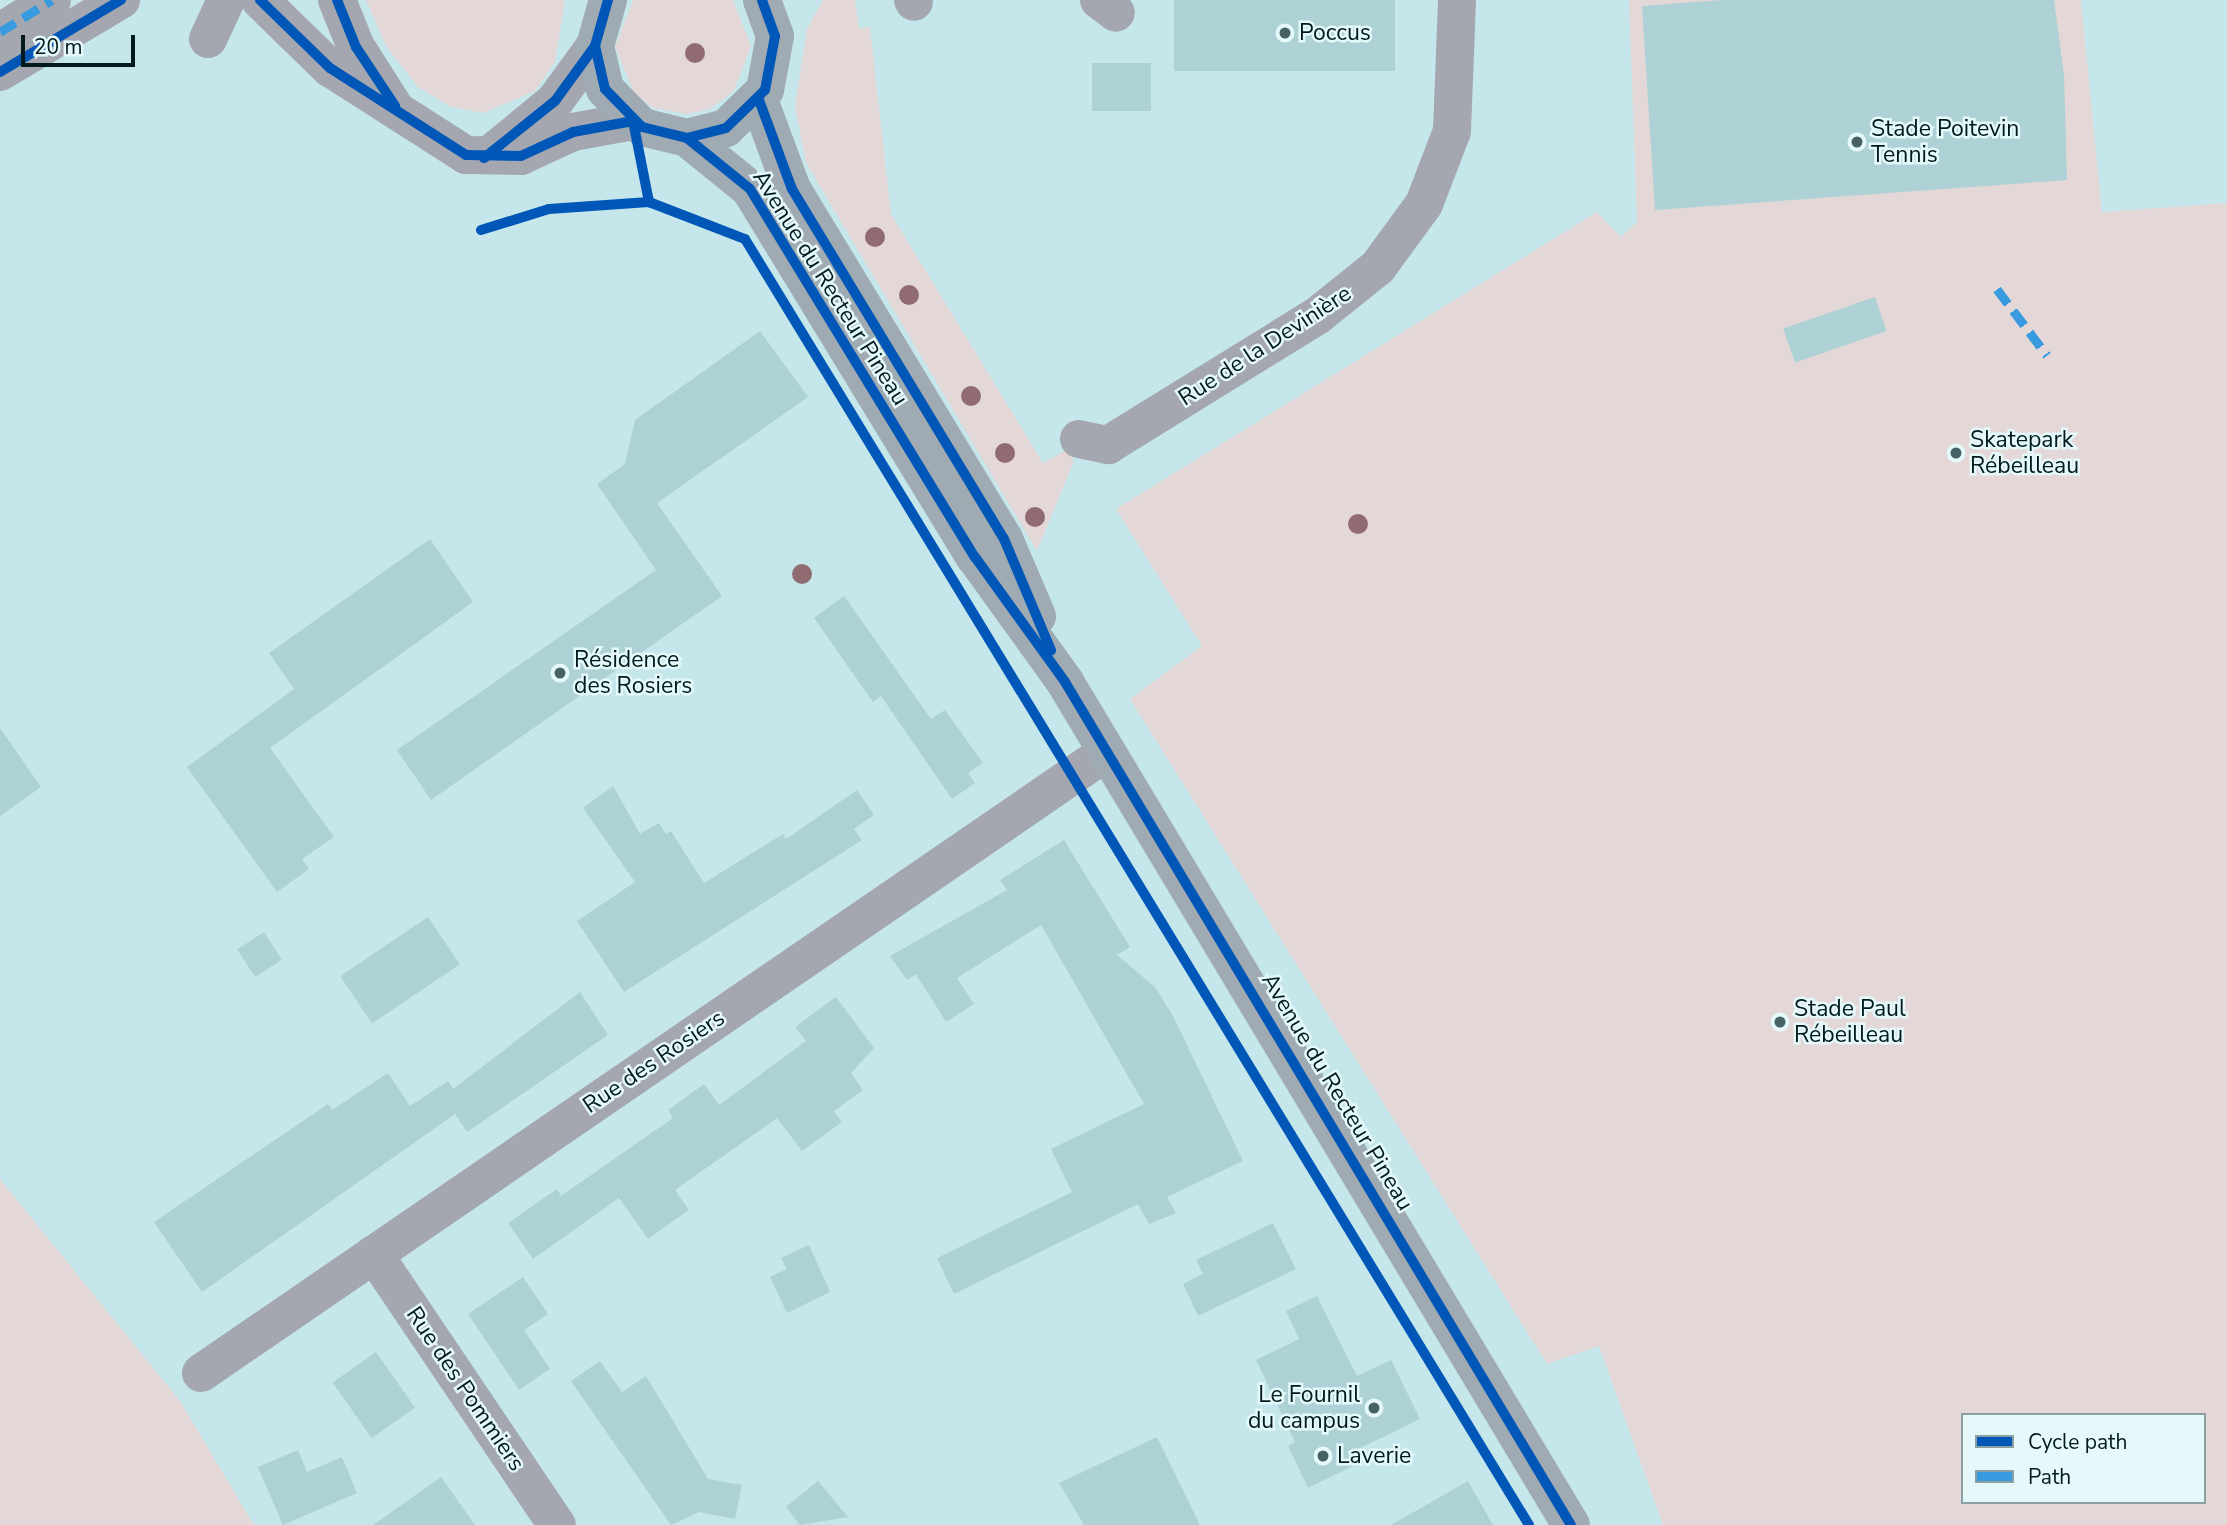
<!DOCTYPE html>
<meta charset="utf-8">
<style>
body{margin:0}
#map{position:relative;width:2227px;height:1525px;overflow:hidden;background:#c5e7ec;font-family:"Nunito Sans",sans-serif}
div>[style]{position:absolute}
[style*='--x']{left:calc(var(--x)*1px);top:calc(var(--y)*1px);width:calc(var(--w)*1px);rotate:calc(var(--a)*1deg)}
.green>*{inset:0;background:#e3d8d7}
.building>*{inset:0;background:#add1d5;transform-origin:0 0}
.minor>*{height:38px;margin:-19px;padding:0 19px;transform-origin:19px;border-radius:19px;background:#a4a6b0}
.major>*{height:38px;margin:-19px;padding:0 19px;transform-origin:19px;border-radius:19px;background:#9faab2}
.quiet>*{height:9px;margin-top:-4.5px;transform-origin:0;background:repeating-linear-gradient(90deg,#399bdf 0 18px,transparent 0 27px)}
.cycleway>*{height:10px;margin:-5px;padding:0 5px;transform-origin:5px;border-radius:5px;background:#0057b8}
.trees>*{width:20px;height:20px;margin:-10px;border-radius:50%;background:#916b72}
.dots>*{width:19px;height:19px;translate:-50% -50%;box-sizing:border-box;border:4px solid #e5f9fb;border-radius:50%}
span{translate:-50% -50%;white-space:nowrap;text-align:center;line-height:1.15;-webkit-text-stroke:5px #e5f9fb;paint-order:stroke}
.poi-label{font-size:23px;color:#021a1d}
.left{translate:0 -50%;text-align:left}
.right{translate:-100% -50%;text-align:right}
.street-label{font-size:23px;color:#021a1d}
.legend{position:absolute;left:1961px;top:1413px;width:245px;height:91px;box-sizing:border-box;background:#e5f9fb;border:2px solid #8aa0a2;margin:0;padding:9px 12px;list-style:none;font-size:21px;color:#021a1d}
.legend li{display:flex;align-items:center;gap:14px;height:35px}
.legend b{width:35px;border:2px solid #8aa0a2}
.scale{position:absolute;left:21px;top:35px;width:114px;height:32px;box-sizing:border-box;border:4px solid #021a1d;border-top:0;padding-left:9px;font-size:21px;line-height:24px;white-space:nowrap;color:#021a1d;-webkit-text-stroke:5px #e5f9fb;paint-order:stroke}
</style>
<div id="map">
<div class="green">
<div style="clip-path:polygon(366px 0,565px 0,555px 62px,535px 91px,483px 113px,451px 107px,418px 87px,386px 46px)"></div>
<div style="clip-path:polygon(633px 0,733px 0,751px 46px,734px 91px,710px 109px,687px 114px,653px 108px,634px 93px,615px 47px)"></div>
<div style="clip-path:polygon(823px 0,855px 0,859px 28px,870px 27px,891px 214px,1043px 463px,1067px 450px,1074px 461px,1037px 551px,806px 163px,795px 106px,807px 29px)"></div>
<div style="clip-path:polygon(evenodd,1629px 0,2081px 0,2102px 212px,2227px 203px,2227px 1525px,1663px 1525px,1599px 1346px,1547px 1364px,1130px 699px,1202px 646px,1116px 509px,1597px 212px,1621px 237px,1637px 222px,1629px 0,1963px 1415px,2204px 1415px,2204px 1502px,1963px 1502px,1963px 1415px)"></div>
<div style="clip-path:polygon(0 1179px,180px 1401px,254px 1525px,0 1525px)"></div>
</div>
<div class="building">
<div style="left:1174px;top:0;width:221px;height:71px"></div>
<div style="clip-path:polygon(1722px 0,2054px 0,2064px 75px,2067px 180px,1655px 210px,1642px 6px)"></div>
<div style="left:1151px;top:63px;width:48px;height:59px;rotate:90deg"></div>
<div style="left:1875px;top:297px;width:36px;height:97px;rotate:71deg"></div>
<div style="clip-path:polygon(760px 331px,808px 397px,657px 503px,722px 596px,431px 800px,397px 750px,656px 570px,597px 484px,625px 464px,635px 420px)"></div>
<div style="clip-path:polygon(430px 539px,473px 602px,270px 748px,334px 837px,302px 859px,309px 869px,277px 892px,187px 767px,294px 689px,269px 653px)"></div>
<div style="clip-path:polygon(844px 596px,931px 719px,945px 710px,983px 763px,968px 773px,975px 783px,952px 799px,881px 696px,873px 702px,814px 618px)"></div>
<div style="clip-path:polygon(0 728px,41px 787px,0 816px)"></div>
<div style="clip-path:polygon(613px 786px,640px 834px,659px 823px,666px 834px,671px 831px,704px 883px,783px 834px,786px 839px,857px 790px,874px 815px,854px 829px,862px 840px,624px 992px,577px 921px,635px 882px,583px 808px)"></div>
<div style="clip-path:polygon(1064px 840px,1130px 947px,1117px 955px,1155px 987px,1173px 1016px,1243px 1161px,1167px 1197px,1176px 1213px,1149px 1224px,1138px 1204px,954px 1294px,937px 1258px,1072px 1192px,1051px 1149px,1144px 1104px,1041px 925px,957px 978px,974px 1004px,946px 1022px,916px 974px,907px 980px,890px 956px,1007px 890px,1000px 880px)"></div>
<div style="left:428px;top:917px;width:57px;height:106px;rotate:56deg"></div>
<div style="left:264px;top:932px;width:33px;height:32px;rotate:57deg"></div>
<div style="clip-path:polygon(580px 992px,608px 1035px,467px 1132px,455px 1114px,202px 1292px,154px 1222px,328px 1104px,332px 1110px,388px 1073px,410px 1106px,448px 1081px,453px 1089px)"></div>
<div style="clip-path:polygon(836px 997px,874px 1048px,851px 1073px,863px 1090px,834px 1111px,842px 1122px,802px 1151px,777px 1118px,675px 1190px,689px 1210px,648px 1239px,619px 1198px,533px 1259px,508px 1223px,557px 1189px,561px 1196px,673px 1118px,668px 1110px,704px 1084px,719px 1105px,806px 1041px,795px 1027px)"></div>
<div style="clip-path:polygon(1273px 1223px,1296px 1269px,1198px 1316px,1183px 1284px,1203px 1274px,1196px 1260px)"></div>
<div style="clip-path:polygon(809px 1245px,830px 1292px,787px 1313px,770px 1277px,787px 1269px,781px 1258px)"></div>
<div style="clip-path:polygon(523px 1277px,548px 1314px,524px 1330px,550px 1369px,519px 1390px,468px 1314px)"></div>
<div style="clip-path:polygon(1317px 1296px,1357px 1376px,1391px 1360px,1420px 1419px,1348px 1454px,1353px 1466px,1308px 1488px,1288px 1446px,1295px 1442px,1256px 1360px,1299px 1339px,1286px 1311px)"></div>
<div style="left:376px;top:1352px;width:68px;height:53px;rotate:55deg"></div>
<div style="clip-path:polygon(600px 1361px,622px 1392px,646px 1376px,708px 1479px,742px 1485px,735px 1519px,699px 1512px,671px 1525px,571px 1381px)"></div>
<div style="clip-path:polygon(1157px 1437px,1200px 1525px,1084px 1525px,1059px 1483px)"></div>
<div style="clip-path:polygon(298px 1450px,307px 1472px,342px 1457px,357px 1493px,283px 1525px,258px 1467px)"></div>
<div style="clip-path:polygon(441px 1477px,475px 1525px,373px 1525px)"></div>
<div style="clip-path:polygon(818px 1481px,848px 1517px,800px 1525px,786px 1507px)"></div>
<div style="clip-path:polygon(1468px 1481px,1493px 1525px,1391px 1525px,1449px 1492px)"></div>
</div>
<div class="minor">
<div style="--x:260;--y:0;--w:98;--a:44.2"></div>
<div style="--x:330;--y:68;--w:161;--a:32.6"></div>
<div style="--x:466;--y:155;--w:55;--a:1"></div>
<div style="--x:521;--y:156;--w:57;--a:-24.8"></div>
<div style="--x:573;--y:132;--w:61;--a:-10.4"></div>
<div style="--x:337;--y:0;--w:51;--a:68"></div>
<div style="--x:356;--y:47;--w:69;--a:57.5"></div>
<div style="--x:913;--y:0;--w:2;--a:63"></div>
<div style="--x:1099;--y:0;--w:21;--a:37"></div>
<div style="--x:0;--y:32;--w:61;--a:-31.6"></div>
<div style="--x:208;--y:39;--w:43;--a:-65.2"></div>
<div style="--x:0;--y:72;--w:141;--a:-30.8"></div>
<div style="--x:493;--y:152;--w:80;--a:-39.4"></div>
<div style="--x:555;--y:101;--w:68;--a:-54"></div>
<div style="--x:1079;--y:439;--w:30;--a:12"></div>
<div style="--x:1108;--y:445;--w:246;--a:-31.7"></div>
<div style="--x:1317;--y:316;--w:78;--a:-38.8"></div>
<div style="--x:1378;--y:267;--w:78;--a:-53.9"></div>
<div style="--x:1424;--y:204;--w:78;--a:-69"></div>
<div style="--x:1452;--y:131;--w:131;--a:-87.8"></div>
<div style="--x:374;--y:1254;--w:327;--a:56"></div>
<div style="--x:201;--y:1373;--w:1098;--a:-34.43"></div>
</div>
<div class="major">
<div style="--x:608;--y:0;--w:48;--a:105.8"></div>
<div style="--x:595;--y:46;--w:44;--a:76.9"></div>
<div style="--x:605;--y:89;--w:53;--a:45.8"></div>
<div style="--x:642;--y:127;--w:46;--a:13.7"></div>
<div style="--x:687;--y:138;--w:40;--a:-14.4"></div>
<div style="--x:726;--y:128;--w:54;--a:-44.3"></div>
<div style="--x:765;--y:90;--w:55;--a:-79.5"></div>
<div style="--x:775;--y:36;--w:38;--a:-110"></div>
<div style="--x:759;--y:100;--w:95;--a:69.7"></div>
<div style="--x:792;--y:189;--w:409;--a:58.8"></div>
<div style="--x:1004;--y:539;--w:84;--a:66.8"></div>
<div style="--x:687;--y:138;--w:81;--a:39"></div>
<div style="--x:750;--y:189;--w:431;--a:58.6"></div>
<div style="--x:975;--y:557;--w:154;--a:54.2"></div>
<div style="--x:1065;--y:682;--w:983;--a:59.03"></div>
</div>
<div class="quiet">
<div style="--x:0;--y:32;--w:61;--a:-31.6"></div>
<div style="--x:1997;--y:289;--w:83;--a:52.9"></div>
</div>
<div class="cycleway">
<div style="--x:260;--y:0;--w:98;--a:44.2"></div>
<div style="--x:330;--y:68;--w:161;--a:32.6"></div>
<div style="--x:466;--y:155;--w:55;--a:1"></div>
<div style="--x:521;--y:156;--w:57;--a:-24.8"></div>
<div style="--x:573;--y:132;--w:61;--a:-10.4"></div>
<div style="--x:633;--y:121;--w:83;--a:78.8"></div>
<div style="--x:649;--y:202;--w:103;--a:21.1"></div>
<div style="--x:745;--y:239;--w:1506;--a:58.63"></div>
<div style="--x:337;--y:0;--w:51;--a:68"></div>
<div style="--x:356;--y:47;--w:71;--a:56.5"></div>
<div style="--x:608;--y:0;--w:48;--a:105.8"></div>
<div style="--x:595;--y:46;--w:44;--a:76.9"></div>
<div style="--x:605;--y:89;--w:53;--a:45.8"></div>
<div style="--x:642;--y:127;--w:46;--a:13.7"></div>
<div style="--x:687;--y:138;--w:40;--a:-14.4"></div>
<div style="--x:726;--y:128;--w:54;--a:-44.3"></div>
<div style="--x:765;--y:90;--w:55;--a:-79.5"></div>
<div style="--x:775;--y:36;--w:38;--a:-110"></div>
<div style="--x:0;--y:72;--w:141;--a:-30.8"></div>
<div style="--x:759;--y:100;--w:95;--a:69.7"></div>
<div style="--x:792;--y:189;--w:409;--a:58.8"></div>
<div style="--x:1004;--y:539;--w:121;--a:67.1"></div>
<div style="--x:687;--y:138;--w:81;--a:39"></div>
<div style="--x:750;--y:189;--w:431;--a:58.6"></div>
<div style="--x:975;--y:557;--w:154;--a:54.2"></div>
<div style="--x:1065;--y:682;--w:983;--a:59.03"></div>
<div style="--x:484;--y:158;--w:91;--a:-38.8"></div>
<div style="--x:555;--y:101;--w:68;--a:-54"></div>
<div style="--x:481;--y:230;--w:71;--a:-17.2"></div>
<div style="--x:549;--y:209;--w:100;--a:-4"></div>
</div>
<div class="trees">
<div style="left:695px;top:53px"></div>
<div style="left:875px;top:237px"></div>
<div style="left:909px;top:295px"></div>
<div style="left:971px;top:396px"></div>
<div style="left:1005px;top:453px"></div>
<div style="left:1035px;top:517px"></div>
<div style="left:1358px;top:524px"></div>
<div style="left:802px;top:574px"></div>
</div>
<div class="dots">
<div style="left:1285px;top:33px;background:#466265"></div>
<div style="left:1857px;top:142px;background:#466265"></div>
<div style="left:1956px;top:453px;background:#466265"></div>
<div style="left:560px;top:673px;background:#466265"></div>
<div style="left:1780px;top:1022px;background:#466265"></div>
<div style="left:1374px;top:1408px;background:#466265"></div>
<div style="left:1323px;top:1456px;background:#466265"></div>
</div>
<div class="poi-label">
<span class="left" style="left:1299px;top:33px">Poccus</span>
<span class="left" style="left:1871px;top:142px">Stade Poitevin<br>Tennis</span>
<span class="left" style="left:1970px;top:453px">Skatepark<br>Rébeilleau</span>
<span class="left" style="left:574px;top:673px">Résidence<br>des Rosiers</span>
<span class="left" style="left:1794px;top:1022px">Stade Paul<br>Rébeilleau</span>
<span class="right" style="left:1360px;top:1408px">Le Fournil<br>du campus</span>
<span class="left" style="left:1337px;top:1456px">Laverie</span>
</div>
<div class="street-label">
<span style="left:830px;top:288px;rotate:58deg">Avenue du Recteur Pineau</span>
<span style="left:1265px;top:346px;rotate:-33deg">Rue de la Devinière</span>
<span style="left:654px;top:1062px;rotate:-34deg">Rue des Rosiers</span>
<span style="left:1337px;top:1092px;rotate:59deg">Avenue du Recteur Pineau</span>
<span style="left:465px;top:1389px;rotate:56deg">Rue des Pommiers</span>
</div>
<ul class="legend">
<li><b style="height:9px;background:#0057b8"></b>Cycle path</li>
<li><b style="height:9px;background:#399bdf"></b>Path</li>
</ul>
<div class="scale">20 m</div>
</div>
